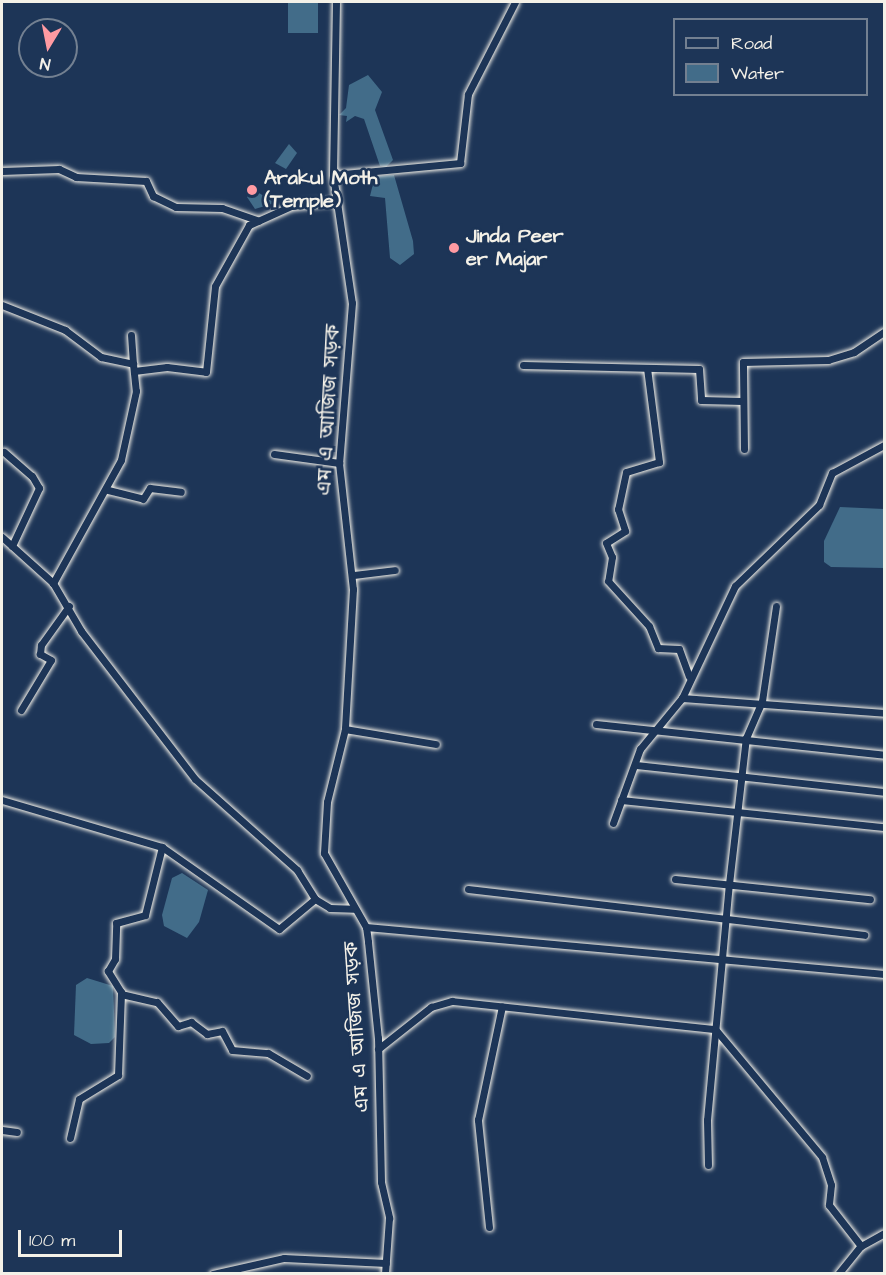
<!DOCTYPE html>
<meta charset="utf-8">
<style>
body{margin:0}
#map{position:relative;width:886px;height:1275px;overflow:hidden;background:#1d3557;font-family:"Architects Daughter","Noto Sans Bengali",sans-serif}
div>[style]{position:absolute}
[style*='--x']{left:calc(var(--x)*1px);top:calc(var(--y)*1px);width:calc(var(--w)*1px);rotate:calc(var(--a)*1deg)}
.water>*{inset:0;background:#426c89;transform-origin:0 0}
.roads{filter:drop-shadow(0 0 2px #f4f1e8) drop-shadow(0 0 2px #f4f1e8)}
.minor>*{height:7px;margin:-3.5px;padding:0 3.5px;transform-origin:3.5px;border-radius:3.5px;background:#1d3557}
.dots>*{width:16px;height:16px;translate:-50% -50%;box-sizing:border-box;border:3px solid #1d3557;border-radius:50%}
span{translate:-50% -50%;white-space:nowrap;text-align:center;line-height:1.15;-webkit-text-stroke:5px #1d3557;paint-order:stroke}
.poi-label{font-size:20px;color:#f4f1e8;font-weight:700}
.left{translate:0 -50%;text-align:left}
.street-label{font-size:20px;color:#f4f1e8}
.frame{position:absolute;inset:0;border:3px solid #f4f1e8;pointer-events:none}
.legend{position:absolute;left:673px;top:18px;width:195px;height:78px;box-sizing:border-box;background:#1d3557;border:2px solid #738091;margin:0;padding:8px 10px;list-style:none;font-size:18px;color:#f4f1e8}
.legend li{display:flex;align-items:center;gap:12px;height:30px}
.legend b{width:30px;border:2px solid #738091}
.north{position:absolute;left:18px;top:18px;width:60px;height:60px;box-sizing:border-box;background:#1d3557;border:2px solid #738091;border-radius:50%;rotate:190deg;font-size:16px;font-weight:700;line-height:24px;text-align:center;color:#f4f1e8}
.north::after{content:'';display:block;margin:auto;width:21px;height:27px;background:#ff9aa2;clip-path:polygon(50% 0,100% 100%,50% 72%,0 100%)}
.scale{position:absolute;left:18px;top:1230px;width:104px;height:27px;box-sizing:border-box;border:3px solid #f4f1e8;border-top:0;padding-left:8px;font-size:18px;line-height:21px;white-space:nowrap;color:#f4f1e8;-webkit-text-stroke:4px #1d3557;paint-order:stroke}
</style>
<div id="map">
<div class="water">
<div style="left:288px;top:2px;width:30px;height:31px"></div>
<div style="clip-path:polygon(368px 75px,382px 92px,375px 110px,393px 160px,386px 167px,380px 166px,364px 119px,355px 116px,346px 122px,347px 116px,339px 115px,346px 108px,349px 85px)"></div>
<div style="clip-path:polygon(289px 144px,297px 153px,286px 169px,275px 163px)"></div>
<div style="clip-path:polygon(394px 175px,413px 241px,414px 254px,400px 265px,390px 258px,385px 198px,370px 196px,375px 176px)"></div>
<div style="clip-path:polygon(250px 193px,259px 193px,275px 203px,255px 209px,247px 197px)"></div>
<div style="clip-path:polygon(840px 507px,884px 509px,884px 568px,831px 567px,824px 562px,824px 541px)"></div>
<div style="clip-path:polygon(182px 873px,208px 890px,199px 922px,187px 938px,164px 926px,162px 915px,172px 878px)"></div>
<div style="clip-path:polygon(87px 978px,113px 986px,115px 1037px,109px 1043px,91px 1044px,74px 1035px,76px 985px)"></div>
</div>
<div class="roads">
<div class="minor">
<div style="--x:336;--y:2;--w:173;--a:91"></div>
<div style="--x:333;--y:175;--w:129;--a:81.6"></div>
<div style="--x:352;--y:303;--w:161;--a:94.6"></div>
<div style="--x:339;--y:463;--w:127;--a:83.7"></div>
<div style="--x:353;--y:589;--w:140;--a:93.3"></div>
<div style="--x:345;--y:729;--w:75;--a:103.9"></div>
<div style="--x:327;--y:802;--w:51;--a:93.4"></div>
<div style="--x:324;--y:853;--w:85;--a:60.4"></div>
<div style="--x:366;--y:927;--w:15;--a:82"></div>
<div style="--x:368;--y:942;--w:97;--a:84.1"></div>
<div style="--x:378;--y:1038;--w:144;--a:88.8"></div>
<div style="--x:381;--y:1182;--w:37;--a:77"></div>
<div style="--x:389;--y:1218;--w:56;--a:94.1"></div>
<div style="--x:2;--y:171;--w:57;--a:-2"></div>
<div style="--x:59;--y:169;--w:19;--a:25"></div>
<div style="--x:76;--y:177;--w:70;--a:3.3"></div>
<div style="--x:146;--y:181;--w:17;--a:65"></div>
<div style="--x:153;--y:196;--w:25;--a:26"></div>
<div style="--x:176;--y:207;--w:46;--a:1.2"></div>
<div style="--x:222;--y:208;--w:39;--a:19"></div>
<div style="--x:333;--y:175;--w:128;--a:-5.4"></div>
<div style="--x:460;--y:163;--w:69;--a:-83.4"></div>
<div style="--x:468;--y:94;--w:103;--a:-62.9"></div>
<div style="--x:2;--y:305;--w:68;--a:21.6"></div>
<div style="--x:65;--y:330;--w:45;--a:36.9"></div>
<div style="--x:101;--y:357;--w:33;--a:12"></div>
<div style="--x:133;--y:364;--w:27;--a:84"></div>
<div style="--x:136;--y:391;--w:71;--a:102.3"></div>
<div style="--x:121;--y:460;--w:141;--a:118.9"></div>
<div style="--x:131;--y:335;--w:29;--a:86"></div>
<div style="--x:523;--y:365;--w:176;--a:1.3"></div>
<div style="--x:699;--y:369;--w:31;--a:86"></div>
<div style="--x:701;--y:400;--w:41;--a:1.4"></div>
<div style="--x:647;--y:368;--w:95;--a:82.7"></div>
<div style="--x:659;--y:462;--w:34;--a:163"></div>
<div style="--x:626;--y:472;--w:38;--a:102"></div>
<div style="--x:618;--y:509;--w:23;--a:72"></div>
<div style="--x:625;--y:531;--w:22;--a:148"></div>
<div style="--x:606;--y:543;--w:15;--a:67"></div>
<div style="--x:612;--y:557;--w:24;--a:99"></div>
<div style="--x:608;--y:581;--w:61;--a:47.7"></div>
<div style="--x:649;--y:626;--w:24;--a:68"></div>
<div style="--x:658;--y:648;--w:21;--a:3"></div>
<div style="--x:679;--y:649;--w:29;--a:70"></div>
<div style="--x:134;--y:371;--w:33;--a:-7"></div>
<div style="--x:167;--y:367;--w:39;--a:7"></div>
<div style="--x:206;--y:372;--w:86;--a:-84"></div>
<div style="--x:215;--y:286;--w:70;--a:-60.9"></div>
<div style="--x:249;--y:225;--w:46;--a:-24.3"></div>
<div style="--x:291;--y:206;--w:46;--a:-6.2"></div>
<div style="--x:744;--y:449;--w:87;--a:-90.7"></div>
<div style="--x:743;--y:362;--w:85;--a:-1.3"></div>
<div style="--x:828;--y:360;--w:27;--a:-17"></div>
<div style="--x:854;--y:352;--w:36;--a:-34"></div>
<div style="--x:4;--y:452;--w:37;--a:41"></div>
<div style="--x:32;--y:476;--w:14;--a:60"></div>
<div style="--x:39;--y:488;--w:64;--a:115"></div>
<div style="--x:274;--y:454;--w:66;--a:7.9"></div>
<div style="--x:108;--y:490;--w:36;--a:14"></div>
<div style="--x:143;--y:499;--w:13;--a:-58"></div>
<div style="--x:150;--y:488;--w:31;--a:7"></div>
<div style="--x:2;--y:537;--w:69;--a:42"></div>
<div style="--x:53;--y:583;--w:56;--a:59.7"></div>
<div style="--x:81;--y:631;--w:187;--a:52.4"></div>
<div style="--x:195;--y:779;--w:137;--a:41.7"></div>
<div style="--x:297;--y:870;--w:34;--a:58"></div>
<div style="--x:315;--y:899;--w:17;--a:31"></div>
<div style="--x:330;--y:908;--w:23;--a:2"></div>
<div style="--x:353;--y:575;--w:42;--a:-6.8"></div>
<div style="--x:682;--y:698;--w:203;--a:4.2"></div>
<div style="--x:21;--y:710;--w:58;--a:-59"></div>
<div style="--x:51;--y:660;--w:13;--a:-151"></div>
<div style="--x:40;--y:654;--w:9;--a:-84"></div>
<div style="--x:41;--y:645;--w:48;--a:-54.3"></div>
<div style="--x:596;--y:724;--w:290;--a:6.1"></div>
<div style="--x:345;--y:729;--w:92;--a:9.4"></div>
<div style="--x:636;--y:765;--w:249;--a:6.2"></div>
<div style="--x:2;--y:800;--w:167;--a:16.4"></div>
<div style="--x:162;--y:847;--w:143;--a:35"></div>
<div style="--x:279;--y:929;--w:47;--a:-39.8"></div>
<div style="--x:621;--y:800;--w:264;--a:5.9"></div>
<div style="--x:613;--y:823;--w:79;--a:-70"></div>
<div style="--x:640;--y:749;--w:66;--a:-50.5"></div>
<div style="--x:682;--y:698;--w:124;--a:-64.7"></div>
<div style="--x:735;--y:586;--w:117;--a:-44"></div>
<div style="--x:819;--y:505;--w:35;--a:-68"></div>
<div style="--x:832;--y:473;--w:59;--a:-28.3"></div>
<div style="--x:675;--y:879;--w:196;--a:5.9"></div>
<div style="--x:468;--y:889;--w:399;--a:6.6"></div>
<div style="--x:366;--y:927;--w:520;--a:5.18"></div>
<div style="--x:121;--y:994;--w:37;--a:13"></div>
<div style="--x:157;--y:1002;--w:32;--a:49"></div>
<div style="--x:178;--y:1026;--w:14;--a:-17"></div>
<div style="--x:191;--y:1022;--w:20;--a:37"></div>
<div style="--x:207;--y:1034;--w:15;--a:-11"></div>
<div style="--x:222;--y:1031;--w:21;--a:62"></div>
<div style="--x:232;--y:1050;--w:36;--a:5"></div>
<div style="--x:268;--y:1053;--w:45;--a:30.5"></div>
<div style="--x:378;--y:1049;--w:68;--a:-38.4"></div>
<div style="--x:431;--y:1007;--w:22;--a:-16"></div>
<div style="--x:452;--y:1001;--w:264;--a:6.1"></div>
<div style="--x:715;--y:1029;--w:167;--a:50.1"></div>
<div style="--x:822;--y:1157;--w:29;--a:72"></div>
<div style="--x:831;--y:1185;--w:20;--a:96"></div>
<div style="--x:829;--y:1205;--w:52;--a:52"></div>
<div style="--x:2;--y:1130;--w:15;--a:8"></div>
<div style="--x:70;--y:1138;--w:40;--a:-77"></div>
<div style="--x:79;--y:1099;--w:46;--a:-31.6"></div>
<div style="--x:118;--y:1075;--w:83;--a:-87.9"></div>
<div style="--x:121;--y:992;--w:25;--a:-122"></div>
<div style="--x:108;--y:971;--w:14;--a:-60"></div>
<div style="--x:115;--y:959;--w:36;--a:-88"></div>
<div style="--x:116;--y:923;--w:30;--a:-15"></div>
<div style="--x:145;--y:915;--w:70;--a:-76"></div>
<div style="--x:708;--y:1165;--w:45;--a:-91.3"></div>
<div style="--x:707;--y:1120;--w:237;--a:-84.7"></div>
<div style="--x:729;--y:884;--w:147;--a:-83.4"></div>
<div style="--x:746;--y:738;--w:40;--a:-66.6"></div>
<div style="--x:762;--y:701;--w:96;--a:-81.6"></div>
<div style="--x:489;--y:1227;--w:108;--a:-95.9"></div>
<div style="--x:478;--y:1120;--w:116;--a:-78.1"></div>
<div style="--x:213;--y:1274;--w:73;--a:-12.7"></div>
<div style="--x:284;--y:1258;--w:102;--a:2.8"></div>
<div style="--x:838;--y:1274;--w:36;--a:-51"></div>
<div style="--x:861;--y:1246;--w:26;--a:-29"></div>
</div>
</div>
<div class="dots">
<div style="left:252px;top:190px;background:#ff9aa2"></div>
<div style="left:454px;top:248px;background:#ff9aa2"></div>
</div>
<div class="poi-label">
<span class="left" style="left:264px;top:190px">Arakul Moth<br>(Temple)</span>
<span class="left" style="left:466px;top:248px">Jinda Peer<br>er Majar</span>
</div>
<div class="street-label">
<span style="left:329px;top:410px;rotate:-87deg">এম এ আজিজ সড়ক</span>
<span style="left:357px;top:1027px;rotate:-94deg">এম এ আজিজ সড়ক</span>
</div>
<div class="frame"></div>
<ul class="legend">
<li><b style="height:8px;background:#1d3557"></b>Road</li>
<li><b style="height:16px;background:#426c89"></b>Water</li>
</ul>
<div class="north">N</div>
<div class="scale">100 m</div>
</div>
